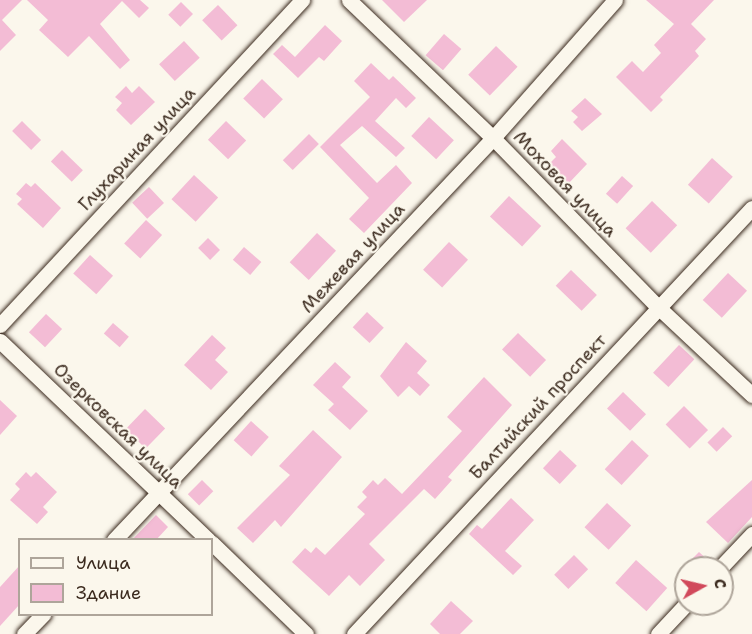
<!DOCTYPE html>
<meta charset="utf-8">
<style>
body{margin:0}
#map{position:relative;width:752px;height:634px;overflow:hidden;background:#fbf7ec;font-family:"Shantell Sans",sans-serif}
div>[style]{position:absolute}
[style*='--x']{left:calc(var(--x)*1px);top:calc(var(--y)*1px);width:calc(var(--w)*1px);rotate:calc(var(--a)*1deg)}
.building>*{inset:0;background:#f3bcd5;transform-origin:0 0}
.roads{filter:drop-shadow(0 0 2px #3b2a1e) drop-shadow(0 0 2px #3b2a1e)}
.minor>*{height:15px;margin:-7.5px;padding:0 7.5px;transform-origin:7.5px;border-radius:7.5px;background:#fbf7ec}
span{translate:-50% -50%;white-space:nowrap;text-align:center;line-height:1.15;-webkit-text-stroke:4.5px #fbf7ec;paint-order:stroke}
.street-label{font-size:18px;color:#3b2a1e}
.legend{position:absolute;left:18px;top:538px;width:195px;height:78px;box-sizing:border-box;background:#fbf7ec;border:2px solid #aea59a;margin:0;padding:8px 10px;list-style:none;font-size:18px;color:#3b2a1e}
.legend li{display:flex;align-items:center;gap:12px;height:30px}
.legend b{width:30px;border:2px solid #aea59a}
.north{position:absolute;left:674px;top:556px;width:60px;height:60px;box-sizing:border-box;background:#fbf7ec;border:2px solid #aea59a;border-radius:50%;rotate:82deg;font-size:16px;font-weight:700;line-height:24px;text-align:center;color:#3b2a1e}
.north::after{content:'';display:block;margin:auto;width:21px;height:27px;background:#d1495b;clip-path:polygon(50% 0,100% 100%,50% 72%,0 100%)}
</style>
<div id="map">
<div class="building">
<div style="clip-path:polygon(0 0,22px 0,2px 20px,16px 35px,0 51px)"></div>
<div style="clip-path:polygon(27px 0,140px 0,149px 8px,139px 18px,122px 1px,100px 24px,130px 60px,120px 69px,89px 36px,68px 57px,39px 30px,48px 20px)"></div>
<div style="clip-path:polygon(382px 0,427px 0,404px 22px)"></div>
<div style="clip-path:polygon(646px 0,714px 0,691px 24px,706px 39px,695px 51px,699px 56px,660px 97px,663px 100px,651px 112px,616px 77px,632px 61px,643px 72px,661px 53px,654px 45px,674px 24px)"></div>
<div style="left:181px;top:2px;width:17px;height:18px;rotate:45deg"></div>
<div style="left:218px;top:5px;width:28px;height:22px;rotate:46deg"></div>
<div style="clip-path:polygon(325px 25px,342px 41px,324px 61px,319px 57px,298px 78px,273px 54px,282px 45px,295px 57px)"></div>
<div style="left:444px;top:34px;width:23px;height:28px;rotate:41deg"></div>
<div style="left:184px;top:41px;width:23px;height:34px;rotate:47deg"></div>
<div style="left:496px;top:46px;width:30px;height:40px;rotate:44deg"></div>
<div style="clip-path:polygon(371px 63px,389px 80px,393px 76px,416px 98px,406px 108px,396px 98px,375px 121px,405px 148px,396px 157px,362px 126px,340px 145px,377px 183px,396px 165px,412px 183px,364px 233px,349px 219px,369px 198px,320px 147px,370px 97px,354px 81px)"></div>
<div style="left:262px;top:79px;width:29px;height:27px;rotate:44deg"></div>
<div style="clip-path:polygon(126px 86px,132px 93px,139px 86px,155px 102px,131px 125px,116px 110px,122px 103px,115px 97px)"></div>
<div style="clip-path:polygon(585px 98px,602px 114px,582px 131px,573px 122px,578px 117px,571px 111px)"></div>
<div style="left:429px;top:117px;width:34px;height:26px;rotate:43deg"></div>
<div style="left:22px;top:121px;width:27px;height:14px;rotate:45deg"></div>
<div style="left:226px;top:121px;width:28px;height:26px;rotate:44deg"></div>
<div style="left:309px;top:134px;width:14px;height:37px;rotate:45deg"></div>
<div style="clip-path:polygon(562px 139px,587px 164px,568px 184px,548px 165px,556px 157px,551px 151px)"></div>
<div style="left:62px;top:150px;width:29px;height:16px;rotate:44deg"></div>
<div style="left:712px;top:158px;width:28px;height:36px;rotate:42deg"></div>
<div style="left:194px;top:175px;width:33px;height:33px;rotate:43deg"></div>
<div style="left:622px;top:176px;width:15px;height:24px;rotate:42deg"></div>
<div style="clip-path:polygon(26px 183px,31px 187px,35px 183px,61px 208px,43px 228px,17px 204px,22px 199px,16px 194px)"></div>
<div style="left:149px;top:187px;width:22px;height:23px;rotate:47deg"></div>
<div style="left:509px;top:196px;width:44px;height:28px;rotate:43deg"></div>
<div style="left:652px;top:201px;width:35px;height:38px;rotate:44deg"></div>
<div style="left:146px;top:220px;width:22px;height:32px;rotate:43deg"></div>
<div style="left:317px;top:233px;width:26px;height:40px;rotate:43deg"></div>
<div style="left:208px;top:238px;width:17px;height:14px;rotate:45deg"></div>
<div style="left:449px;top:242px;width:26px;height:38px;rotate:43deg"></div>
<div style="left:244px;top:247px;width:23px;height:17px;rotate:41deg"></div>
<div style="left:90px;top:255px;width:31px;height:25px;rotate:42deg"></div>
<div style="left:571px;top:270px;width:36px;height:22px;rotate:44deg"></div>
<div style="left:728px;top:273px;width:26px;height:37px;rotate:43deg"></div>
<div style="left:367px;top:312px;width:23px;height:21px;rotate:43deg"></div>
<div style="left:46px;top:314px;width:22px;height:25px;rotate:43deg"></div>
<div style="left:113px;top:323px;width:21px;height:14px;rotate:41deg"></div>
<div style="left:518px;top:333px;width:39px;height:23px;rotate:44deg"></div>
<div style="clip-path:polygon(212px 335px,226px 348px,215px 360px,228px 372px,211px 390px,184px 365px)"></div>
<div style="clip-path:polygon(406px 342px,427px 361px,417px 373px,430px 385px,420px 396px,409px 386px,398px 397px,380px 376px)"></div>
<div style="left:679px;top:345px;width:21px;height:38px;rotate:43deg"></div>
<div style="clip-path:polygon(335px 362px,351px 377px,342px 387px,368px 411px,350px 430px,328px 410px,334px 404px,313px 385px)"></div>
<div style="clip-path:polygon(484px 377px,512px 405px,448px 477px,452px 480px,435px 499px,424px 489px,369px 544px,385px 560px,360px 586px,349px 575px,329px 596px,292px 562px,305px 548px,311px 553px,316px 547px,325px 555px,365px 514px,357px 507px,367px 497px,362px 492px,373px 480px,378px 485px,385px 478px,402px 494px,462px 431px,447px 417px)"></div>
<div style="left:623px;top:392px;width:32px;height:23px;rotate:44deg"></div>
<div style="clip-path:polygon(0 400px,17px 416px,0 435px)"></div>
<div style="left:684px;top:406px;width:34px;height:26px;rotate:45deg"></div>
<div style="left:145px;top:409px;width:28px;height:28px;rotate:44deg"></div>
<div style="left:251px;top:421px;width:24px;height:26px;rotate:42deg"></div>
<div style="left:723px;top:427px;width:13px;height:22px;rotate:45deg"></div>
<div style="clip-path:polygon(313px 430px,342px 457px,281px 527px,275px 520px,253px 543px,237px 528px,290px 475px,279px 466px)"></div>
<div style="left:632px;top:440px;width:23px;height:40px;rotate:43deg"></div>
<div style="left:560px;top:450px;width:23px;height:25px;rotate:43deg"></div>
<div style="clip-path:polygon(26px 472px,31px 477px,36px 472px,57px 492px,43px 507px,48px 512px,37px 524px,10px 500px,20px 489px,15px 484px)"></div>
<div style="left:202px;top:480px;width:16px;height:20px;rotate:45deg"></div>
<div style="clip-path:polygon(752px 480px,752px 517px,728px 543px,706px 522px)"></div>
<div style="clip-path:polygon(511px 498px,534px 520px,505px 551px,522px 566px,513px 575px,469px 534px,477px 525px,482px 529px)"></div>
<div style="left:607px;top:503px;width:33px;height:33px;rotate:43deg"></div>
<div style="clip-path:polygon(156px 515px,168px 527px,156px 540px,132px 540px)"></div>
<div style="clip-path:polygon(699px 552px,710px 562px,704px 568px,690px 561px)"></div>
<div style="left:574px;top:555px;width:20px;height:28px;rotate:45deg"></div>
<div style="left:636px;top:560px;width:42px;height:31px;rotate:42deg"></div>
<div style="clip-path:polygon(20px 565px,20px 604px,0 626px,0 587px)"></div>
<div style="clip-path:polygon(451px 601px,473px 621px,460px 634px,440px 634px,430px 624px)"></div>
</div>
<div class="roads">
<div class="minor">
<div style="--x:349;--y:0;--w:199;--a:43.8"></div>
<div style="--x:493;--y:138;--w:236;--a:45.7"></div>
<div style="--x:658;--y:307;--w:129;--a:43.1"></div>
<div style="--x:0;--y:325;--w:444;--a:-47.1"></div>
<div style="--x:0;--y:341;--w:288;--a:43.7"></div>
<div style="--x:114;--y:540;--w:552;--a:-46.69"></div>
<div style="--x:493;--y:138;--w:184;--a:-48.5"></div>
<div style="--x:212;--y:543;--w:131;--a:44.1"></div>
<div style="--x:720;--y:568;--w:47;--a:-46.7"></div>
<div style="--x:24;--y:634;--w:28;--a:-46"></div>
<div style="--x:354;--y:634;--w:583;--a:-46.95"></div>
<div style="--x:658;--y:634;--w:41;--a:-47"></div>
</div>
</div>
<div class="street-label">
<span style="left:137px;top:149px;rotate:-47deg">Глухариная улица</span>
<span style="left:565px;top:184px;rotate:46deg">Моховая улица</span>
<span style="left:353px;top:258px;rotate:-47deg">Межевая улица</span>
<span style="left:538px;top:407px;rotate:-47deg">Балтийский проспект</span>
<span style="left:118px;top:426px;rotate:44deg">Озерковская улица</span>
</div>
<ul class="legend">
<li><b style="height:8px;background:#fbf7ec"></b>Улица</li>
<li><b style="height:16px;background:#f3bcd5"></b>Здание</li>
</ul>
<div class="north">С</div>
</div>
